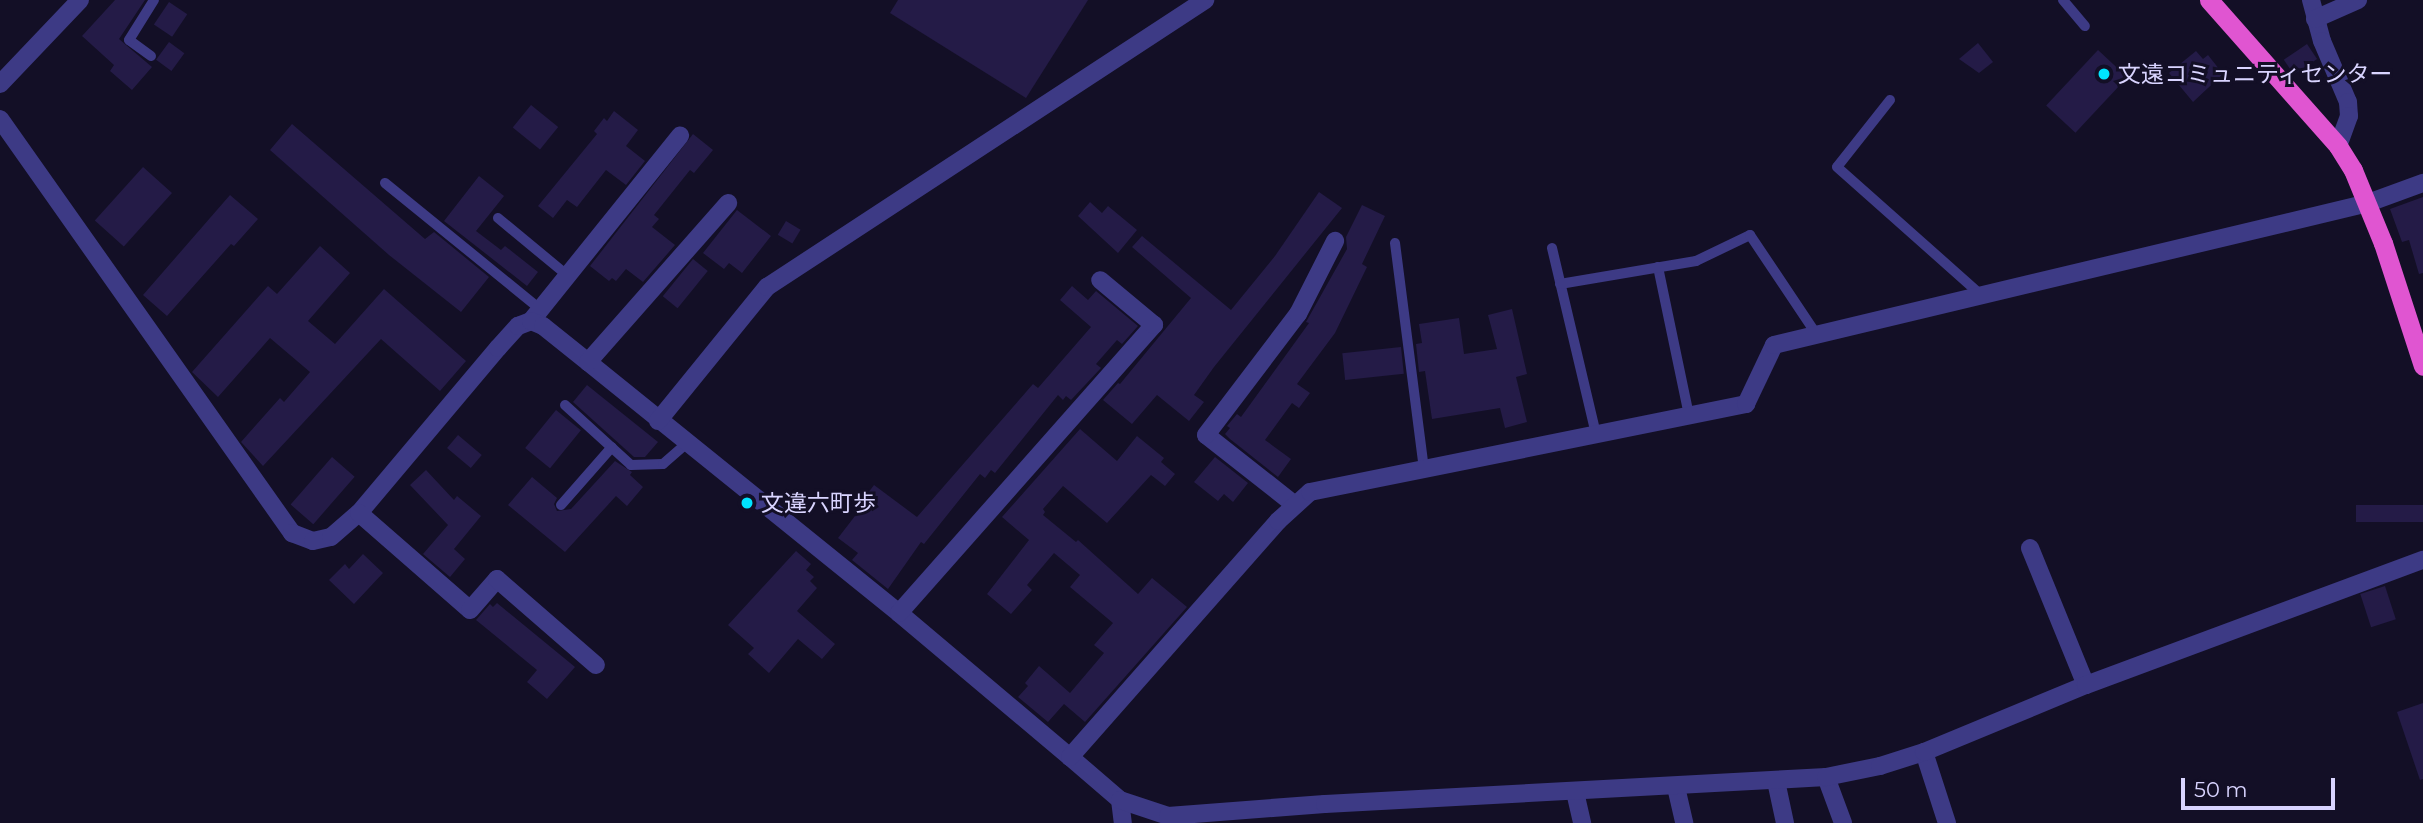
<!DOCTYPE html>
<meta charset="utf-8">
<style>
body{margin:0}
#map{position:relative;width:2423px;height:823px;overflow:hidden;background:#130f26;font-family:Montserrat,"Noto Sans JP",sans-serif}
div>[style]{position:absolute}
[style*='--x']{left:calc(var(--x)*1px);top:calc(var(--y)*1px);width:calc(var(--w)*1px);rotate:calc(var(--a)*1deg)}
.building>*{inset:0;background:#241b47;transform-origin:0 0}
.service>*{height:10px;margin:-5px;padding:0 5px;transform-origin:5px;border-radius:5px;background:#3d3a85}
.minor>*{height:18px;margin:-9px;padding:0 9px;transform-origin:9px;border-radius:9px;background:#3d3a85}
.tertiary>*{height:18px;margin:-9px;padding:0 9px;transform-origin:9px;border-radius:9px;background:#3d3a85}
.trunk>*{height:19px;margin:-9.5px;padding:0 9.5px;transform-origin:9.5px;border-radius:9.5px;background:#e055d1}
.dots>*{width:19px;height:19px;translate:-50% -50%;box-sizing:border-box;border:4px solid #130f26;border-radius:50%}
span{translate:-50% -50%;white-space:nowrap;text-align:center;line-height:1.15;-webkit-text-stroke:6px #130f26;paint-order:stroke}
.poi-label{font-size:23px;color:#d9d4ff}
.left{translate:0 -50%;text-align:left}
.scale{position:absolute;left:2181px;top:778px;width:154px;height:32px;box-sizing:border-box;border:4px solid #d9d4ff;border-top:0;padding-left:9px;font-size:21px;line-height:24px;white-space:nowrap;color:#d9d4ff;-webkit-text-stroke:5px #130f26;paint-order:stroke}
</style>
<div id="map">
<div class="building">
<div style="clip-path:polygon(115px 0,145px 0,119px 39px,152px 67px,132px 90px,110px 71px,114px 65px,82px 36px)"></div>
<div style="clip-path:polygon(898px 0,1088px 0,1026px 98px,890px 13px)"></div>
<div style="left:169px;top:2px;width:22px;height:27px;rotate:34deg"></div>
<div style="left:169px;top:42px;width:19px;height:22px;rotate:36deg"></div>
<div style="clip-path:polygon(1978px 43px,1993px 62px,1979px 73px,1959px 59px)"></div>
<div style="left:2307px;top:44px;width:18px;height:28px;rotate:56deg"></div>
<div style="left:2098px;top:50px;width:40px;height:76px;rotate:43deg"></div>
<div style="clip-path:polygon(2196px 51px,2203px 59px,2208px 55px,2223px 74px,2193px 102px,2169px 73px)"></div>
<div style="left:531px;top:105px;width:35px;height:29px;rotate:39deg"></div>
<div style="clip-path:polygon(614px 111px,638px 130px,626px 146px,645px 161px,626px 185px,606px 170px,577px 207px,567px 200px,553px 218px,538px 206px,597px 134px,594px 131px,604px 118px,607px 121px)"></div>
<div style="clip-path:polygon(292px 124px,425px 239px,434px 232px,489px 277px,461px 312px,389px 255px,270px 150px)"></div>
<div style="clip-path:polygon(693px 134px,713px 150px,694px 173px,690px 170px,654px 215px,659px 219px,652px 227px,675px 245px,643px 282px,626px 269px,616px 281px,612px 278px,609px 281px,590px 266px)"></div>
<div style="left:143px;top:167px;width:39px;height:72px;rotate:42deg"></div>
<div style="clip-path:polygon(479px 176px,504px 196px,476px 231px,501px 250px,505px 246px,538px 272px,527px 286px,444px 221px)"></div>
<div style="clip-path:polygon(1319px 192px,1342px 208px,1214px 367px,1194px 395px,1204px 402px,1189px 421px,1157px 395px,1132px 424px,1103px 400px,1118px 383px,1120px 384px,1191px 298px,1132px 247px,1142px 236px,1231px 310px,1275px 256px)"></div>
<div style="clip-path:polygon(230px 195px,258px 219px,234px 246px,231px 244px,167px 316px,143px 295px)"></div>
<div style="clip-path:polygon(2423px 197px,2423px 273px,2419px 274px,2409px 240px,2402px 242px,2390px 209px)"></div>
<div style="clip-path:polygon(1090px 202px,1102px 213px,1108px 206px,1137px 230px,1118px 253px,1078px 216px)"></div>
<div style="clip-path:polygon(1362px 205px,1385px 216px,1362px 264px,1367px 267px,1335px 333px,1297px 384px,1310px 393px,1299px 408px,1292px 403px,1265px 440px,1291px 459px,1278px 477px,1230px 439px,1225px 434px,1230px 428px,1227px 426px,1237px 414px,1241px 417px,1309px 323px,1306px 322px,1347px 249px,1346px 237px)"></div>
<div style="clip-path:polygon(737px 210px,771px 236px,742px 273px,729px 263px,724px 269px,703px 253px)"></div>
<div style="left:786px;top:221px;width:17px;height:16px;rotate:31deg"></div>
<div style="clip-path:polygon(320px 246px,350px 273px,308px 321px,335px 344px,384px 289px,466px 361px,440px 391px,381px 339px,263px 466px,241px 442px,280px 398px,284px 402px,310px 372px,270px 338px,218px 397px,192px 372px,268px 286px,277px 294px)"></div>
<div style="left:693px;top:259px;width:19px;height:48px;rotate:39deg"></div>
<div style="clip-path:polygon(1072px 286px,1088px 300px,1096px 291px,1138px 326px,1122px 344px,1117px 340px,1096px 364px,1101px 368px,1071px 400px,1066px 396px,1063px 400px,1058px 395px,995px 473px,991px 470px,985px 478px,980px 474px,924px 544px,921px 542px,888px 589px,852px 560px,858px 553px,838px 538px,865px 503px,862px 501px,874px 485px,917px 517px,1033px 384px,1038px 388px,1091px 327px,1060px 300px)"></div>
<div style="clip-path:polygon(1512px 309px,1527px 374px,1516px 377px,1527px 422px,1505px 428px,1500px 408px,1432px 419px,1425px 371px,1419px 372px,1416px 344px,1422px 343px,1419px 324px,1459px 318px,1464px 354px,1497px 349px,1488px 315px)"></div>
<div style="left:1401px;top:347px;width:27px;height:59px;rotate:84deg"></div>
<div style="clip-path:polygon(587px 385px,658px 442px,645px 457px,634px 457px,573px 402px)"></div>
<div style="left:556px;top:410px;width:32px;height:49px;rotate:39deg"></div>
<div style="clip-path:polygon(1080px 429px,1117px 461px,1137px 436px,1164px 458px,1161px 462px,1175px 474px,1165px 486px,1151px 475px,1107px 523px,1063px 486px,1043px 509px,1045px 512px,1043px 515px,1076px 542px,1078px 540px,1138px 594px,1152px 578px,1187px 607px,1085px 722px,1064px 704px,1048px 722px,1018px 697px,1028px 686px,1025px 683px,1039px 666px,1070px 693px,1104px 653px,1094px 645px,1113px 623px,1070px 587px,1080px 575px,1054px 553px,1027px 585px,1032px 590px,1011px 614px,987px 594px,1029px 540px,1002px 517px)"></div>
<div style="left:458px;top:435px;width:31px;height:17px;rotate:40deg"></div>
<div style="left:332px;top:457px;width:30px;height:63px;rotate:41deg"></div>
<div style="clip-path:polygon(1215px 457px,1248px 483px,1233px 502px,1224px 494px,1218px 501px,1194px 482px)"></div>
<div style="clip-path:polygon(615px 461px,632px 472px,630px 475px,643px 487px,627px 506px,616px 496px,565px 552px,508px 505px,532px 477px,557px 498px,554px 504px,557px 511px,571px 509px)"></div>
<div style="clip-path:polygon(426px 470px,454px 500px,457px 496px,481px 516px,454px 549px,465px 559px,450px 577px,423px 554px,448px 525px,410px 485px)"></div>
<div style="left:2423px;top:505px;width:17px;height:67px;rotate:90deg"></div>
<div style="clip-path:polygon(796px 551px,811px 564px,806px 570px,814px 577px,810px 581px,817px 588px,797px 611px,835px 644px,822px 659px,798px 639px,769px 673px,748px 654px,754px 648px,728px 625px)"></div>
<div style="clip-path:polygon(363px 554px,383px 573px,354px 604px,329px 580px,345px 564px,349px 569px)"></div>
<div style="left:2385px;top:586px;width:35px;height:26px;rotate:72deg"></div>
<div style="clip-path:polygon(497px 603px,575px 667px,547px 699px,527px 682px,537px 670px,476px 620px,490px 604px,493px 607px)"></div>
<div style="clip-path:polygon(2423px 703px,2423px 779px,2420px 780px,2397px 712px)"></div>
</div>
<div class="service">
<div style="--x:2063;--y:0;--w:34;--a:50"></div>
<div style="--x:151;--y:56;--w:27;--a:-144"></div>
<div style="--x:129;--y:40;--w:47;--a:-58"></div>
<div style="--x:1890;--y:100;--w:85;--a:128.3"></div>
<div style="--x:1837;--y:167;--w:193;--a:41.6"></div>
<div style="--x:385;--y:183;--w:201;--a:39.1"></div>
<div style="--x:498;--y:218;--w:91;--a:39.6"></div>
<div style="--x:1395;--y:243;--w:228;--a:82.7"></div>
<div style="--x:1552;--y:248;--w:191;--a:76.7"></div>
<div style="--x:1658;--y:267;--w:152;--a:78.2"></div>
<div style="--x:1560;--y:284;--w:138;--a:-9.6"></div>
<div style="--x:1696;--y:261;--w:60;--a:-25.7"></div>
<div style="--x:1750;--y:235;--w:120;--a:56.2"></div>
<div style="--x:565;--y:405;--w:89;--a:42.3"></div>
<div style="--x:631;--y:465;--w:32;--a:-2"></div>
<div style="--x:663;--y:464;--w:30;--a:-41"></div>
<div style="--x:561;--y:505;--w:77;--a:-48.7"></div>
</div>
<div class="minor">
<div style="--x:2311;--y:0;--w:42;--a:75"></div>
<div style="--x:2322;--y:41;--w:66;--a:66.9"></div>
<div style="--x:2348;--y:102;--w:14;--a:86"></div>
<div style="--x:2349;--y:116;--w:32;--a:110"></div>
<div style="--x:2315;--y:19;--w:47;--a:-23.8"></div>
<div style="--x:0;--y:119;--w:507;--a:54.8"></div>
<div style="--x:292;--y:533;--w:22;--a:21"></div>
<div style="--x:313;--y:541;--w:18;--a:-13"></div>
<div style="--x:331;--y:537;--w:37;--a:-41"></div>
<div style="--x:359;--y:513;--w:216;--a:-49.9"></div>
<div style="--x:498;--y:348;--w:30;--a:-48"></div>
<div style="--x:518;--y:326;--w:14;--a:-21"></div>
<div style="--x:531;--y:321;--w:238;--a:-51.2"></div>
<div style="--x:531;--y:321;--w:13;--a:23"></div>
<div style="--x:543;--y:326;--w:58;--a:38.7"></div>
<div style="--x:588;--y:362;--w:400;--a:38.9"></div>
<div style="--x:899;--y:613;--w:224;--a:40.1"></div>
<div style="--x:1070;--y:757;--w:66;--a:40.7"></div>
<div style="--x:1120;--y:800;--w:23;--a:83"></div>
<div style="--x:588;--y:362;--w:212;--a:-48.6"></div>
<div style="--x:658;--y:421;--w:173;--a:-50.9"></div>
<div style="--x:767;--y:287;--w:524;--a:-33.23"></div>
<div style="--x:1295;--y:505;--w:113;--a:-141.8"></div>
<div style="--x:1206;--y:435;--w:152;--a:-52.8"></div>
<div style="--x:1298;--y:314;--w:82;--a:-63.1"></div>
<div style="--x:359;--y:513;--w:147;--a:41.1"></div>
<div style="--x:470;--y:610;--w:41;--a:-48.9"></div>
<div style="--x:497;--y:579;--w:131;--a:41"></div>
<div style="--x:2030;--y:548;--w:148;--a:67.8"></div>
<div style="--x:899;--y:613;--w:385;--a:-48.5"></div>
<div style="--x:1154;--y:325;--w:70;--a:-140.2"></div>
<div style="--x:1924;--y:752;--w:75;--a:72.1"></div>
<div style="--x:1070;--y:757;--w:315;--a:-48.6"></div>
<div style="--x:1278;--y:521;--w:43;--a:-42.2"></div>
<div style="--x:1310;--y:492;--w:445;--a:-11.4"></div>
<div style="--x:1746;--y:404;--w:65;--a:-64.6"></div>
<div style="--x:1774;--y:345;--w:611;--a:-13.44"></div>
<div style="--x:2368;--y:203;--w:59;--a:-20"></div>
<div style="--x:1826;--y:777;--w:49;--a:69.7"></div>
<div style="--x:1776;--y:781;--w:43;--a:77.9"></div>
<div style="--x:1676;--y:787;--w:37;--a:77"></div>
<div style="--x:1575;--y:792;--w:32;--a:77"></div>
<div style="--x:1120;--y:800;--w:51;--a:18.4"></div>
<div style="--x:1168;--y:816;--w:157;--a:-4.4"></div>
<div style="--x:1325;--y:804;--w:502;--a:-3.08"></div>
<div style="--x:1826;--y:777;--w:55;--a:-11.5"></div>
<div style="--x:1880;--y:766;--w:46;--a:-17.7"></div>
<div style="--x:1924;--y:752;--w:175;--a:-22.5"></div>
<div style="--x:2086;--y:685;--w:359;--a:-20.4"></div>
</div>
<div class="tertiary">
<div style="--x:0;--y:84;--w:116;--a:-46.4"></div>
</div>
<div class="trunk">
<div style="--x:2209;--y:0;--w:195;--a:48.5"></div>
<div style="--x:2338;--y:146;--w:28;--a:58"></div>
<div style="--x:2353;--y:170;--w:79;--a:67.7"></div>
<div style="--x:2383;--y:243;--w:129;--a:72"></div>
</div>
<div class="dots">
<div style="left:2104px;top:74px;background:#00e5ff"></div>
<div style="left:747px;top:503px;background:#00e5ff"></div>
</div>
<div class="poi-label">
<span class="left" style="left:2118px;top:74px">文遠コミュニティセンター</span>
<span class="left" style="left:761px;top:503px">文違六町歩</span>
</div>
<div class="scale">50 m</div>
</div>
